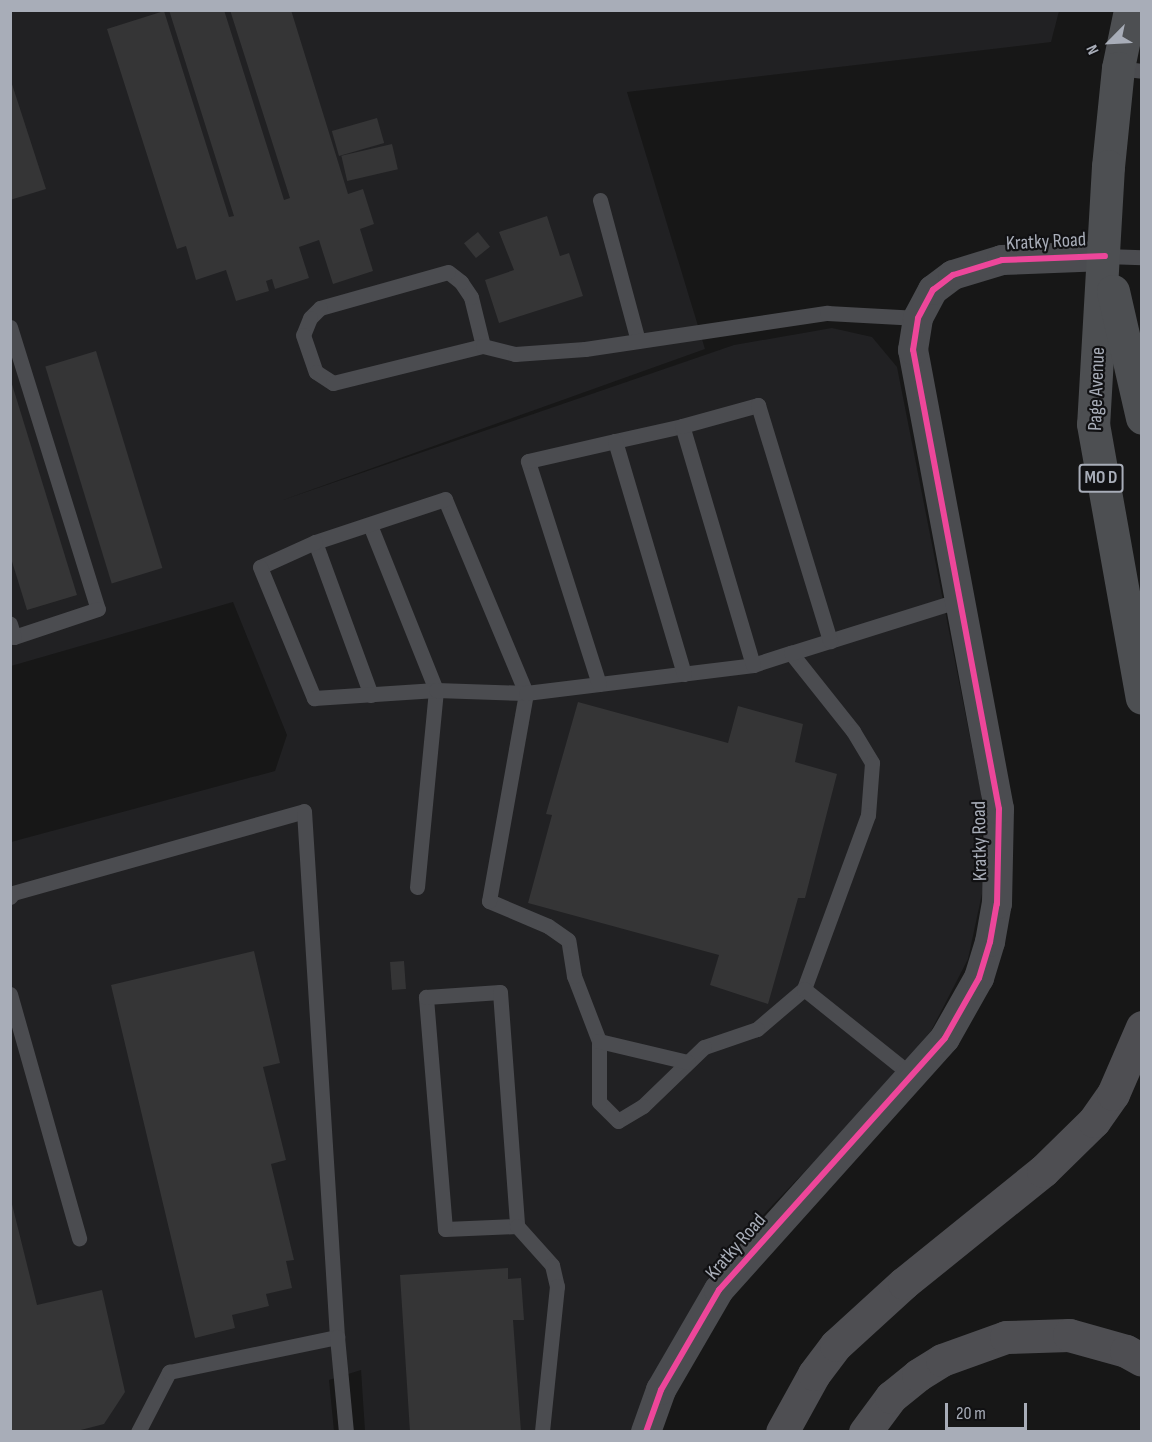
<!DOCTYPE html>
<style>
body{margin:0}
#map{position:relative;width:1152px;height:1442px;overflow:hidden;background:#171717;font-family:"Sofia Sans Condensed",sans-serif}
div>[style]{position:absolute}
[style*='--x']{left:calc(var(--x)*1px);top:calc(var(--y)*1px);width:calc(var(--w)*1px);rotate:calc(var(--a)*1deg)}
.built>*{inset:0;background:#212123}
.building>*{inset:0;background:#353536;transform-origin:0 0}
.service>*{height:15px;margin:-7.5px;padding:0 7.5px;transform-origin:7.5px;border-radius:7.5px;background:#4b4c50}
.minor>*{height:30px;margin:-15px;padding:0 15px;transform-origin:15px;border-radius:15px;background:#4b4c50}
.primary>*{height:33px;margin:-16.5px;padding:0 16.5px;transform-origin:16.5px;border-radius:16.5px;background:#4d4f52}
.trunk>*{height:33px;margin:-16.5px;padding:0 16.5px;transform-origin:16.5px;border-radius:16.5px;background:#4e4e52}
.cycleway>*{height:6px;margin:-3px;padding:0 3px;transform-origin:3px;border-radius:3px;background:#ed469a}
span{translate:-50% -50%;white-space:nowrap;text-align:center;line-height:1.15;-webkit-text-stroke:4.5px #111113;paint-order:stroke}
.shield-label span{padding:2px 4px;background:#111113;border:2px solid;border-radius:4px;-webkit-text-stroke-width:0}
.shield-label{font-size:18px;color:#a8adb8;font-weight:700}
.street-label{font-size:20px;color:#a8adb8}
.frame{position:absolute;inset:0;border:12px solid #a8adb8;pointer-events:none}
.north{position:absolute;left:1080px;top:12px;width:60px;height:60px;-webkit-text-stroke:4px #111113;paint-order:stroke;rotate:246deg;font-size:16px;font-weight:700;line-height:24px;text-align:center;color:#a8adb8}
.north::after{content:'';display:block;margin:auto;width:21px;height:27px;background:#a8adb8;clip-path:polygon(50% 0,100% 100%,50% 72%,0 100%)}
.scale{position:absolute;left:945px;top:1403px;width:82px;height:27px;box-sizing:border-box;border:3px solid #a8adb8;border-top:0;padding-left:8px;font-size:18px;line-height:21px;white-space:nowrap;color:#a8adb8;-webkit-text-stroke:4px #111113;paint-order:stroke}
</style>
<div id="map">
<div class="built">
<div style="clip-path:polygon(11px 11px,1059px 11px,1051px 42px,627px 92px,705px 349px,280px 501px,734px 345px,832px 328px,872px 337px,897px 367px,981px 793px,983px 889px,968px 959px,931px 1031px,871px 1102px,728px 1252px,652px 1431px,365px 1431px,361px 1370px,329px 1380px,334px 1431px,11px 1431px,11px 842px,275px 771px,287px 735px,233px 602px,11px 666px)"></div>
</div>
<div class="building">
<div style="clip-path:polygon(169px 10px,224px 10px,284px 200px,290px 198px,230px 10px,291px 10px,348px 194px,363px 189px,374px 224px,360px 229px,373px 271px,333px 284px,319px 240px,299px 247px,309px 278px,275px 289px,272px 279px,266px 281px,269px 291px,236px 301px,226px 270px,196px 280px,186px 246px,177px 249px,107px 29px,164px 11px,229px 217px,234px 216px)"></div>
<div style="clip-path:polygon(10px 78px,46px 189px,10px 200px)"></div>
<div style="left:377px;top:118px;width:26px;height:47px;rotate:74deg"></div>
<div style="left:392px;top:144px;width:26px;height:52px;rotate:77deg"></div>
<div style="clip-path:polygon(547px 216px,560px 256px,569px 253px,583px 296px,499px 323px,485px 280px,514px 270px,499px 232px)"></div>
<div style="left:478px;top:232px;width:19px;height:18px;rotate:51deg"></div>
<div style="left:96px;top:351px;width:227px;height:53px;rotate:73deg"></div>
<div style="clip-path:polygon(11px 381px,77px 595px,27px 610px,10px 555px)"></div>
<div style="clip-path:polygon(578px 702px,728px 743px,738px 706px,803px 724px,795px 762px,837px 774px,805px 898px,798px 898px,768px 1004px,710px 985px,719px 955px,528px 903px,552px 815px,546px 814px)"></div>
<div style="clip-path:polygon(254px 951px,280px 1063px,263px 1067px,286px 1160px,271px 1164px,294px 1260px,286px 1261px,292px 1288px,266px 1294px,269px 1306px,232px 1315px,235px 1328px,195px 1338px,111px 985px)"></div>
<div style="left:404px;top:961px;width:28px;height:14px;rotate:86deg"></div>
<div style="clip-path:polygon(10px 1196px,37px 1305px,102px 1290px,125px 1392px,104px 1424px,73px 1432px,10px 1432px)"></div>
<div style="clip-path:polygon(508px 1268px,508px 1279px,521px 1278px,524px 1320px,513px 1320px,521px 1432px,410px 1432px,400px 1275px)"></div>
</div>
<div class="service">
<div style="--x:1118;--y:68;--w:24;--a:7"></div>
<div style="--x:600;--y:200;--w:146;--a:74.9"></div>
<div style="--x:1105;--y:256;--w:37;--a:2"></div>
<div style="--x:10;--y:327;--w:295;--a:72.7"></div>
<div style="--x:98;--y:609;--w:89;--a:161.6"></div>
<div style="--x:14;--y:637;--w:14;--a:-107"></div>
<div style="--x:483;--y:346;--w:50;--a:-103.8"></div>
<div style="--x:471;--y:297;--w:18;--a:-124"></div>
<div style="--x:461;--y:282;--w:16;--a:-142"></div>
<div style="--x:448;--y:272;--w:133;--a:164.3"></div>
<div style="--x:320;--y:308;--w:14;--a:135"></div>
<div style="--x:310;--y:318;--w:18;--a:112"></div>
<div style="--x:303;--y:335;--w:39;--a:71"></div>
<div style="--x:316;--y:372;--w:20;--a:33"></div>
<div style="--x:333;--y:383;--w:154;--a:-13.9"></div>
<div style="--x:483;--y:346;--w:33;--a:14"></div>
<div style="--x:515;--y:354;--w:70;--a:-4.1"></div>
<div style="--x:585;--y:349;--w:245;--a:-8.5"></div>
<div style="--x:827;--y:313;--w:91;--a:3.1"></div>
<div style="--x:615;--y:441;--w:69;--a:-12.6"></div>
<div style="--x:370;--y:525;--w:178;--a:68.2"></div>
<div style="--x:436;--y:690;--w:198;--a:95.5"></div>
<div style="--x:315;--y:542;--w:163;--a:69.9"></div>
<div style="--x:791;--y:653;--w:100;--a:51.5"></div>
<div style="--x:853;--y:731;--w:37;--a:59"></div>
<div style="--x:872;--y:763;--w:52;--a:94.4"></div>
<div style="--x:868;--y:815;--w:185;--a:110.2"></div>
<div style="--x:804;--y:989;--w:62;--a:139.6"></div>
<div style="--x:757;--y:1029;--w:56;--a:161.2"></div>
<div style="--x:704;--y:1047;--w:85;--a:136"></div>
<div style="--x:643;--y:1106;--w:29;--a:149"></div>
<div style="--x:618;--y:1121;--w:27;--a:-135"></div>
<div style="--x:599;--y:1102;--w:61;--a:-90"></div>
<div style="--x:599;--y:1041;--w:70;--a:-111"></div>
<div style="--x:574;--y:976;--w:36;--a:-99"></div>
<div style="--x:568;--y:940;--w:24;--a:-145"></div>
<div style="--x:548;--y:926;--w:64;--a:-157"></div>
<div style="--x:489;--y:901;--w:211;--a:-79.9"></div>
<div style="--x:526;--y:693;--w:210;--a:-112.7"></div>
<div style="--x:445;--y:499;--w:137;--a:161.7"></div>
<div style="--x:315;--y:542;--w:60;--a:155.6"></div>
<div style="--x:260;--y:567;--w:142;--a:67.6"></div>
<div style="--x:314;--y:698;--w:122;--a:-3.8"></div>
<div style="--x:436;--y:690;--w:90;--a:1.9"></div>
<div style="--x:526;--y:693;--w:229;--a:-7"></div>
<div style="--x:753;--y:665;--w:40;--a:-18"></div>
<div style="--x:791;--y:653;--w:177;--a:-17.4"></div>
<div style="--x:753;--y:665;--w:249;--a:-106.5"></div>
<div style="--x:682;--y:426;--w:79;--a:-15.4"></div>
<div style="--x:758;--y:405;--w:247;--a:73"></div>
<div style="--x:599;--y:684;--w:234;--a:-107.7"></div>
<div style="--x:528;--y:461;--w:89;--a:-12.9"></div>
<div style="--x:615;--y:441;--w:243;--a:73.5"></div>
<div style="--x:10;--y:897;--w:5;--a:-53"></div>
<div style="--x:13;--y:893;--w:302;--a:-15.7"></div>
<div style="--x:304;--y:811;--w:527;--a:86.41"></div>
<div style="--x:804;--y:989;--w:141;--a:38.7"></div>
<div style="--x:10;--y:994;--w:254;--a:74.2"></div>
<div style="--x:599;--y:1041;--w:91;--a:13.3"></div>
<div style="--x:517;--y:1226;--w:72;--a:177.6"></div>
<div style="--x:445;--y:1229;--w:233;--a:-94.7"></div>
<div style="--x:426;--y:997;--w:74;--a:-3.9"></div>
<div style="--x:500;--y:992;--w:235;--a:85.8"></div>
<div style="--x:517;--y:1226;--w:52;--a:48.1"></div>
<div style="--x:552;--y:1265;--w:22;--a:77"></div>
<div style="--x:557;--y:1286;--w:147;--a:95.9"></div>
<div style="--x:138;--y:1432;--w:68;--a:-62.7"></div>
<div style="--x:169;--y:1372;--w:172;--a:-11.8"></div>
<div style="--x:337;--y:1337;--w:95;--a:84.6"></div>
</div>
<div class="minor">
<div style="--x:646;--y:1432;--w:45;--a:-70.3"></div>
<div style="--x:661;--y:1390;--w:116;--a:-59.9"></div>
<div style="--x:719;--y:1290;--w:338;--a:-48.1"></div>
<div style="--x:945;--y:1038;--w:69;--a:-60.5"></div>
<div style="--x:979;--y:978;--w:38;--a:-73"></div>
<div style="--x:990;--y:942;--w:39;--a:-80"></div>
<div style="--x:997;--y:904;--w:95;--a:-88.8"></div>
<div style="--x:999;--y:809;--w:467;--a:-100.6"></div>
<div style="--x:913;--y:350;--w:32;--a:-81"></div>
<div style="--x:918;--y:318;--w:32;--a:-62"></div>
<div style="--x:933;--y:290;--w:25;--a:-37"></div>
<div style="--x:953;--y:275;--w:51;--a:-17"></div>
<div style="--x:1002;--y:260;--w:103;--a:-2.2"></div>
</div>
<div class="primary">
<div style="--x:1130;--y:10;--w:59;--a:101.7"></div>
<div style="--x:1118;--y:68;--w:99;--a:95.8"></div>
<div style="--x:1108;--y:166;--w:258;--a:93.3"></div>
<div style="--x:1093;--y:424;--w:278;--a:79.9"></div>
<div style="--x:1113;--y:291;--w:130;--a:77.1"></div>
</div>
<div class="trunk">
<div style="--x:782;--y:1432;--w:66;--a:-61.1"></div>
<div style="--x:814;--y:1374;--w:36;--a:-53"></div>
<div style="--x:836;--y:1345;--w:92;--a:-42.4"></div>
<div style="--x:904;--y:1283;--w:179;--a:-38.9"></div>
<div style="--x:1043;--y:1171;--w:71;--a:-44.4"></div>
<div style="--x:1094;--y:1121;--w:33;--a:-55"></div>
<div style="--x:1113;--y:1094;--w:73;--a:-66.6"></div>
<div style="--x:865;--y:1432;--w:44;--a:-53.4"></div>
<div style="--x:891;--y:1397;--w:35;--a:-39"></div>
<div style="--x:918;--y:1375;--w:28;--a:-32"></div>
<div style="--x:942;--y:1360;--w:68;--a:-19.8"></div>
<div style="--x:1006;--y:1337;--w:63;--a:-1.8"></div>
<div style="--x:1069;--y:1335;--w:59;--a:15.7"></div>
<div style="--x:1126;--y:1351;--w:18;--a:29"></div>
</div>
<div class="cycleway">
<div style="--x:646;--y:1432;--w:45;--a:-70.3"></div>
<div style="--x:661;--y:1390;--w:116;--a:-59.9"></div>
<div style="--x:719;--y:1290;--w:338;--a:-48.1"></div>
<div style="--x:945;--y:1038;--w:69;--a:-60.5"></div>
<div style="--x:979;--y:978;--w:38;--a:-73"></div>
<div style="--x:990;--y:942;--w:39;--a:-80"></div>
<div style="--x:997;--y:904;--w:95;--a:-88.8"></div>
<div style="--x:999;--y:809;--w:467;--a:-100.6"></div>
<div style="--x:913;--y:350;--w:32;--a:-81"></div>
<div style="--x:918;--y:318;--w:32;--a:-62"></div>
<div style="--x:933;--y:290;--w:25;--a:-37"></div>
<div style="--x:953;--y:275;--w:51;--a:-17"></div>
<div style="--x:1002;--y:260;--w:103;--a:-2.2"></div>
</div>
<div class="shield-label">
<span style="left:1101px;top:478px">MO D</span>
</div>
<div class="street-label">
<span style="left:1046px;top:242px;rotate:-3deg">Kratky Road</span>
<span style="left:1097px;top:389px;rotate:-88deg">Page Avenue</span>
<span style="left:980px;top:841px;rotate:-91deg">Kratky Road</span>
<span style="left:736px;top:1247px;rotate:-49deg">Kratky Road</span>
</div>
<div class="frame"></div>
<div class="north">N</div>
<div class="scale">20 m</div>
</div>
